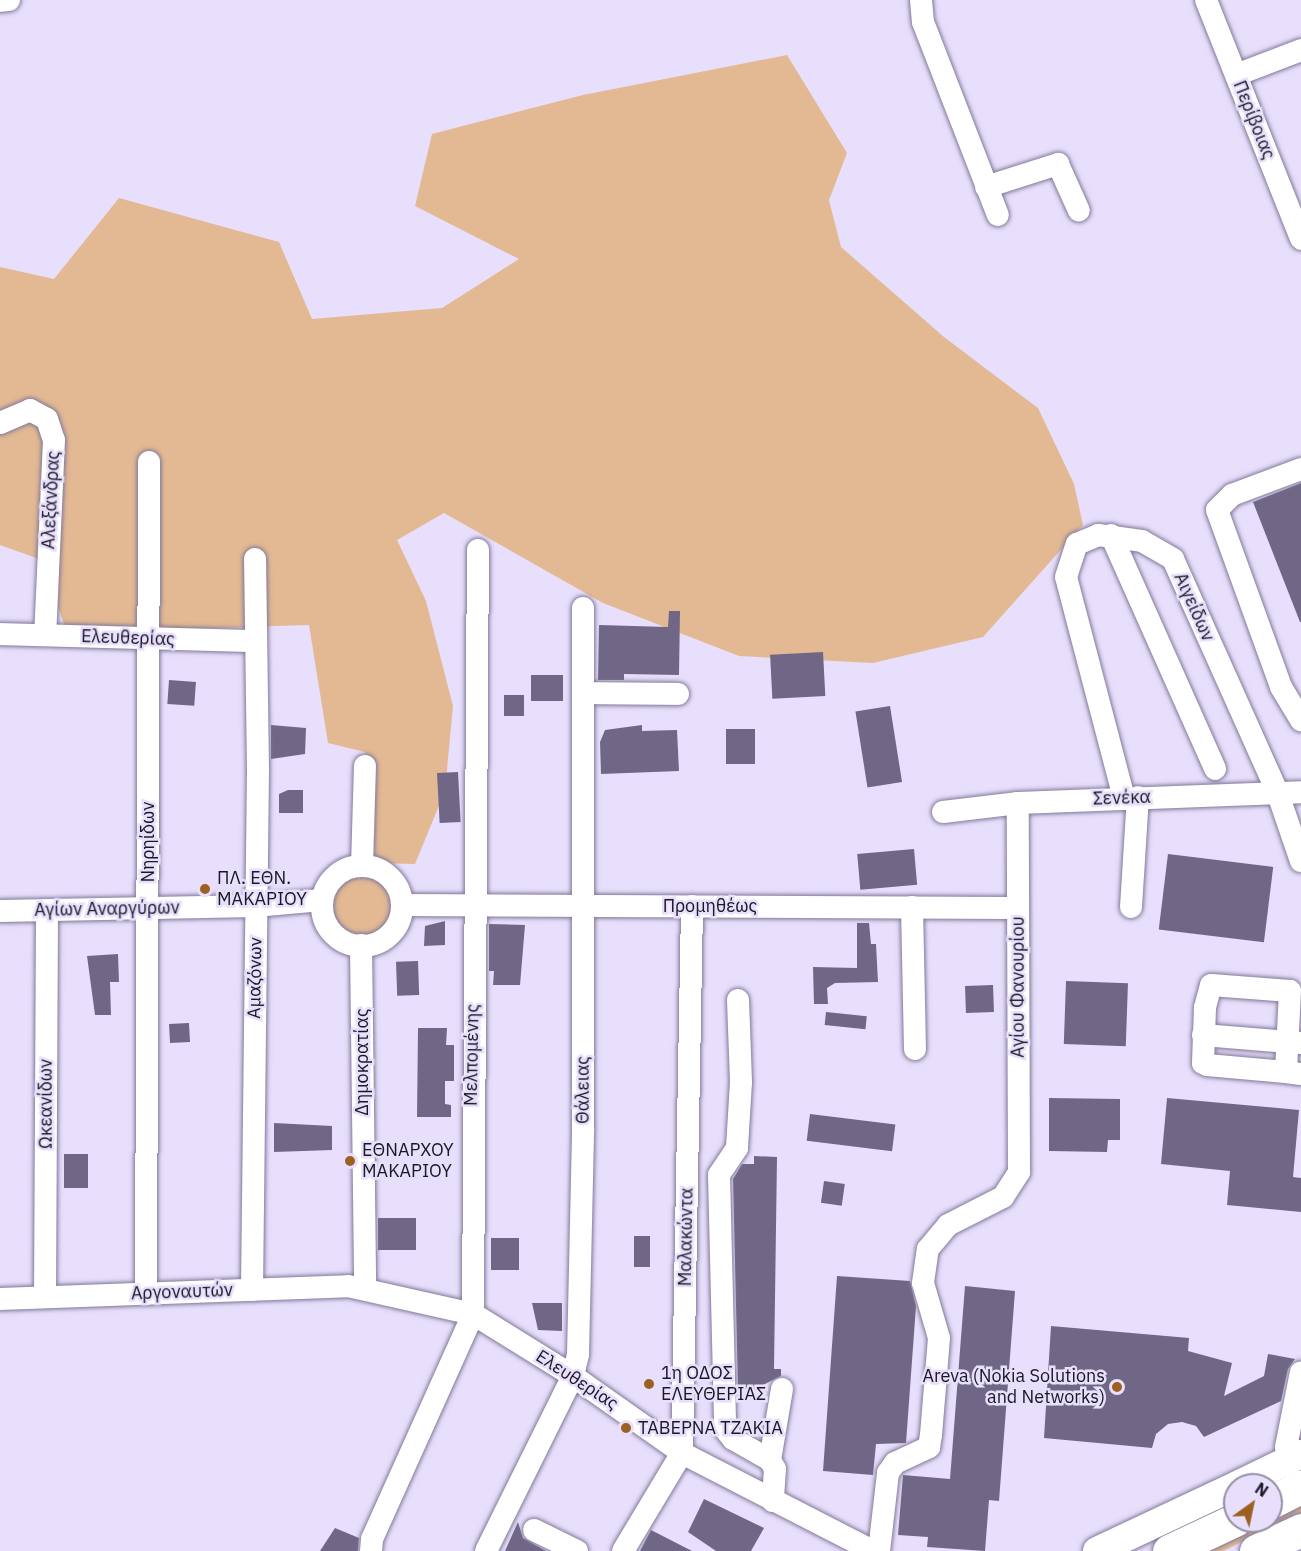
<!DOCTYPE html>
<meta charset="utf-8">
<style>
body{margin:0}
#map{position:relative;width:1301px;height:1551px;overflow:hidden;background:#e7dffc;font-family:"IBM Plex Sans",sans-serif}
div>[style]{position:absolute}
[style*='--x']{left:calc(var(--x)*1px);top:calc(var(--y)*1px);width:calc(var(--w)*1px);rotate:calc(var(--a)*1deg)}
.green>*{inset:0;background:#e3b993}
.round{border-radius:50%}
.building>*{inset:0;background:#706787;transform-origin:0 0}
.roads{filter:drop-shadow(0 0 2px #827999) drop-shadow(0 0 2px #827999)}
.minor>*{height:22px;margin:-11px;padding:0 11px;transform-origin:11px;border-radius:11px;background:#fff}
.minor>.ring{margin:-11px;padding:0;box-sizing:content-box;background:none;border:22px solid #fff;border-radius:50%}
.major>*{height:28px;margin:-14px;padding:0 14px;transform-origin:14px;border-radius:14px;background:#fff}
.highway>*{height:33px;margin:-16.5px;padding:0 16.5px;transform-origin:16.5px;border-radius:16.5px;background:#fff}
.dots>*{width:16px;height:16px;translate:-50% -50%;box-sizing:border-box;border:3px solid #e7dffc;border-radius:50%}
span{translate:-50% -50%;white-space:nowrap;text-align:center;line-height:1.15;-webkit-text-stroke:5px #e7dffc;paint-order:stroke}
.street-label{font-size:18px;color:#1b1723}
.poi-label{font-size:18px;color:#1b1723}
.left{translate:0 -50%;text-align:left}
.right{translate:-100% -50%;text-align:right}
.north{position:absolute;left:1223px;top:1473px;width:60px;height:60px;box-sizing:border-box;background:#e7dffc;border:2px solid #958fa5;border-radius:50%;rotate:33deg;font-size:16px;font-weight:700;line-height:24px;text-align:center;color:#1b1723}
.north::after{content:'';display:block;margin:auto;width:21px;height:27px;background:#9c6121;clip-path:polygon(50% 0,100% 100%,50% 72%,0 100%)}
</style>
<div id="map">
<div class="green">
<div style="clip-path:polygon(787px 55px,847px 153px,829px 200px,841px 247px,944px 337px,1038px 408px,1074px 484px,1083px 525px,983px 637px,873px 663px,739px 656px,603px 603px,444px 513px,397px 540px,426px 601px,453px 706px,445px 791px,415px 864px,375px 863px,365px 752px,328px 743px,309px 625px,67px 633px,42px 560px,0 545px,0 267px,54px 279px,119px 198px,279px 242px,312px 319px,442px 308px,519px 259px,415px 206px,432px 134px,583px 95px)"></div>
<div class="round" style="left:331px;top:874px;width:62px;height:62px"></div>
<div style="clip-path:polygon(1301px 1505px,1301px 1513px,1223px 1551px,1205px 1551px)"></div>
</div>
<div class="building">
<div style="clip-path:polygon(1301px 483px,1301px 622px,1300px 622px,1253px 502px)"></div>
<div style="clip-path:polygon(669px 611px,680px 611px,679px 675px,624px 674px,624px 680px,598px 680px,599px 625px,668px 627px)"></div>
<div style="left:823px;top:652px;width:44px;height:53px;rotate:87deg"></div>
<div style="left:531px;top:675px;width:32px;height:26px"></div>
<div style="left:169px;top:680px;width:27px;height:24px;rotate:4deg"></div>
<div style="left:504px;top:695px;width:20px;height:21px"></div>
<div style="left:890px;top:706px;width:77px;height:35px;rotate:81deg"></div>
<div style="clip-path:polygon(271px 725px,306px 728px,305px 754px,271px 759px)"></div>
<div style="clip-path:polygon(642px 725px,642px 731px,677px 730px,679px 771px,601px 774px,600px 742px,605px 730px)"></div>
<div style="left:726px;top:729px;width:29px;height:35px"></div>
<div style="left:458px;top:772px;width:50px;height:21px;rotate:87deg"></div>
<div style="clip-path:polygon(288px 790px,303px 790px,303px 813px,279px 813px,279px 794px)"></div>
<div style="left:914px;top:849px;width:36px;height:57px;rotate:85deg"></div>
<div style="left:1168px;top:854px;width:106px;height:76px;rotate:7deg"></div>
<div style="clip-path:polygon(445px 921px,445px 945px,424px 946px,425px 926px)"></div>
<div style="clip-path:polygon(857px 923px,869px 923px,871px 944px,876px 944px,878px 982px,835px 983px,827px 988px,828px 1004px,814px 1004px,813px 967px,857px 968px)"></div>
<div style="clip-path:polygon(489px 924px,525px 925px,520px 985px,493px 985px,494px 971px,489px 971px)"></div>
<div style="clip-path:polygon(118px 954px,119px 982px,110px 982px,111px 1015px,95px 1015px,87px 956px)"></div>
<div style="left:418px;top:961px;width:34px;height:22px;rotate:88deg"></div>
<div style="left:1066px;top:981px;width:62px;height:63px;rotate:2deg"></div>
<div style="left:993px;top:985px;width:27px;height:28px;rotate:88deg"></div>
<div style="left:826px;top:1012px;width:41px;height:13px;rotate:6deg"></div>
<div style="left:189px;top:1023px;width:19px;height:20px;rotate:87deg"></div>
<div style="clip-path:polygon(418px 1028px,447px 1028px,446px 1045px,454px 1045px,454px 1081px,445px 1081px,445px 1104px,451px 1105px,451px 1117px,417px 1117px)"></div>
<div style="clip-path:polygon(1049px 1098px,1120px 1099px,1120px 1140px,1108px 1140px,1107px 1152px,1049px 1151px)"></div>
<div style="clip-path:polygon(1167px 1098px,1299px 1110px,1293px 1177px,1301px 1178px,1301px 1212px,1227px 1205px,1230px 1171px,1161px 1164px)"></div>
<div style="left:810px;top:1114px;width:86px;height:27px;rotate:7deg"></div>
<div style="clip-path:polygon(274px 1123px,332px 1126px,332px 1150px,274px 1152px)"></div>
<div style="left:64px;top:1154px;width:24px;height:34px"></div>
<div style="clip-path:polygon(754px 1156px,777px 1157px,774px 1369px,781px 1369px,781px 1376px,763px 1385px,763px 1390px,738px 1390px,733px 1179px,742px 1164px,754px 1164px)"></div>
<div style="left:824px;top:1181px;width:21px;height:22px;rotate:8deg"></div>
<div style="left:378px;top:1218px;width:38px;height:32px"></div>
<div style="left:634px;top:1236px;width:16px;height:31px"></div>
<div style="left:491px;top:1238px;width:28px;height:32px"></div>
<div style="clip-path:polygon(837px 1276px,910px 1281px,916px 1306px,906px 1443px,876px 1444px,873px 1475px,823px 1471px)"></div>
<div style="clip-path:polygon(965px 1286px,1015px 1291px,999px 1501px,989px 1500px,985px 1551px,927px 1547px,928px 1537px,898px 1535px,903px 1475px,950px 1479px)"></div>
<div style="clip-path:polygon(532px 1303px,562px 1303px,562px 1331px,538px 1330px)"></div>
<div style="clip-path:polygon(1051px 1326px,1189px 1338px,1188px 1351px,1232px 1363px,1224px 1396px,1264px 1376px,1268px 1354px,1295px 1359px,1288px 1369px,1281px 1401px,1204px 1437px,1196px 1426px,1182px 1422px,1168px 1424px,1156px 1434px,1152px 1448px,1044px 1438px)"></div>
<div style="clip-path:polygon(704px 1499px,764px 1528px,751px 1551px,716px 1551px,688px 1532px)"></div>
<div style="clip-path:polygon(518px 1522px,523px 1538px,546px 1551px,505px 1551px)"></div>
<div style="clip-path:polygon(335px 1528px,359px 1538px,358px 1551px,320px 1551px)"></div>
<div style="clip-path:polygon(651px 1530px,692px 1551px,640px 1551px)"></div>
</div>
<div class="roads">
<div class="minor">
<div style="--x:921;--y:0;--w:22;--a:85"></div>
<div style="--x:923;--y:22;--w:207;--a:68.8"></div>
<div style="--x:1206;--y:0;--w:257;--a:68.3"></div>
<div style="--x:0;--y:1;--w:9;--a:-6"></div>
<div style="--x:1236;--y:75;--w:70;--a:-21"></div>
<div style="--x:986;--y:187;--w:76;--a:-17.7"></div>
<div style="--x:1058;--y:164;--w:51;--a:65.9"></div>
<div style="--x:0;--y:423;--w:33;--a:-23"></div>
<div style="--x:30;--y:410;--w:19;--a:28"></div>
<div style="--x:47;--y:419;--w:22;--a:72"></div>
<div style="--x:54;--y:440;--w:195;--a:92.6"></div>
<div style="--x:1301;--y:469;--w:74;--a:159.4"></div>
<div style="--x:1232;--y:495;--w:21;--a:135"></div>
<div style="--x:1217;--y:510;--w:188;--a:70.1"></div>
<div style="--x:1281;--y:687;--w:39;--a:59"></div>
<div style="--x:1111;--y:535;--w:256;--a:66"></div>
<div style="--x:0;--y:634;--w:256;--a:1.6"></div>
<div style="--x:583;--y:693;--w:95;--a:0.6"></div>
<div style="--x:1124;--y:798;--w:228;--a:-104.7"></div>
<div style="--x:1066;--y:577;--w:35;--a:-72"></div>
<div style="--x:1077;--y:544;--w:23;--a:-23"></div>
<div style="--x:1098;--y:535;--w:44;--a:7.8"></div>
<div style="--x:1142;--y:541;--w:36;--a:30"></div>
<div style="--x:1173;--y:559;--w:257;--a:65.9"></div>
<div style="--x:1278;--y:794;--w:71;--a:71.1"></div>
<div style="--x:943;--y:812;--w:76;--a:-6.8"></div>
<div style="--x:1018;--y:803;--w:283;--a:-2.2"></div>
<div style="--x:362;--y:866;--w:100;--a:-88.3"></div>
<div class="ring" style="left:322px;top:866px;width:58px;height:58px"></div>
<div style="--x:402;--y:905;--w:616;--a:0.28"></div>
<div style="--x:912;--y:907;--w:142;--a:88.8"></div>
<div style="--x:1131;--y:907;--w:110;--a:-86.4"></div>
<div style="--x:0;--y:911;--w:255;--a:-1.1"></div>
<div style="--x:255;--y:906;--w:67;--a:-5.1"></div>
<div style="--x:361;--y:945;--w:342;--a:89.3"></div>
<div style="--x:738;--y:1000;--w:82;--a:87.9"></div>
<div style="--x:741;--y:1082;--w:66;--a:93.5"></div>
<div style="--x:737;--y:1148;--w:32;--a:124"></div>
<div style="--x:719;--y:1175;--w:254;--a:88.6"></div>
<div style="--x:725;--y:1429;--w:13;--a:51"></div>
<div style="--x:733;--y:1439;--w:43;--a:29.6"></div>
<div style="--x:770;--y:1460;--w:10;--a:61"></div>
<div style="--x:775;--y:1469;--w:32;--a:94"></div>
<div style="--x:1203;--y:1035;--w:98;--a:4.7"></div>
<div style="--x:1286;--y:1072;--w:81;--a:-87.2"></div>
<div style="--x:1290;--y:991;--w:79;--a:-175.7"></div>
<div style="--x:1211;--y:985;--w:24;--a:105"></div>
<div style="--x:1205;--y:1008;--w:55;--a:92.1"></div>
<div style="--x:1203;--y:1063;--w:4;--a:27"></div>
<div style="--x:1207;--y:1065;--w:79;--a:5.1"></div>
<div style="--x:1286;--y:1072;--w:15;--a:8"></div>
<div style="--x:252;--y:1290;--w:520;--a:-89.34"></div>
<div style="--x:258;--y:770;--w:211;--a:-90.8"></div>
<div style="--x:146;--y:1294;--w:832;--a:-89.79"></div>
<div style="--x:45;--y:1297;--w:386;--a:-89.7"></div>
<div style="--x:0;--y:1299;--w:348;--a:-2.1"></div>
<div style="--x:348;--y:1286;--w:128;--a:12.6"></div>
<div style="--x:473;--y:1314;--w:118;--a:31.8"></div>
<div style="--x:573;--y:1376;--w:133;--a:35.2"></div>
<div style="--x:682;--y:1453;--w:215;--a:27.2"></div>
<div style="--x:770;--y:1460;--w:72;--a:-80.4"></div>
<div style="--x:1291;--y:1460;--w:14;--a:-111"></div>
<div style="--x:1286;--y:1447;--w:76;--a:-78.7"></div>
<div style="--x:534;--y:1530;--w:48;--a:26"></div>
<div style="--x:371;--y:1551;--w:12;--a:-85"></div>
<div style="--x:372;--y:1539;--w:247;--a:-65.8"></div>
<div style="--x:473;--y:1314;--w:764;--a:-89.63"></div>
<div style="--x:486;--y:1551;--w:195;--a:-63.6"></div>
<div style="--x:573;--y:1376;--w:22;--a:-77"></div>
<div style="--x:578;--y:1355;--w:227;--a:-88.7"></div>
<div style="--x:583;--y:1128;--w:520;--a:-90"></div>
<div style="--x:623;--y:1551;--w:114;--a:-59"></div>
<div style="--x:682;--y:1453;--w:547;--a:-88.95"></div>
<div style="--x:879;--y:1551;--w:79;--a:-83.4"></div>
<div style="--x:888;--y:1473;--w:12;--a:-55"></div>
<div style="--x:895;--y:1463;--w:38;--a:-25"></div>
<div style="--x:929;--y:1447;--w:12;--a:-81"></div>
<div style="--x:931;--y:1435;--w:97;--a:-85.3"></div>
<div style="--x:939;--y:1338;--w:57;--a:-106.2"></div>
<div style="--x:923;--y:1283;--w:34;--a:-82"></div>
<div style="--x:928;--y:1249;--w:31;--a:-50"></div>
<div style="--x:948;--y:1225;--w:62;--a:-27"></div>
<div style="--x:1003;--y:1197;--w:30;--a:-57"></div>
<div style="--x:1019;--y:1172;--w:369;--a:-90.2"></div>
</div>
<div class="major">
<div style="--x:1237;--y:1485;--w:71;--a:-25.8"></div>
<div style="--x:1097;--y:1551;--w:153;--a:-25.2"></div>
</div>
<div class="highway">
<div style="--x:1271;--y:1502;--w:34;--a:-27"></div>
<div style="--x:1169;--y:1551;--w:73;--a:-25.2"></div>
<div style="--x:1256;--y:1551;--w:50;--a:-25"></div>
</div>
</div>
<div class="dots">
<div style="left:205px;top:889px;background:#9c6121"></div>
<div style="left:350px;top:1161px;background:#9c6121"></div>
<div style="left:649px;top:1384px;background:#9c6121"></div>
<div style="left:1117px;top:1387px;background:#9c6121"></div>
<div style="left:626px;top:1428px;background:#9c6121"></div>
</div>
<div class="street-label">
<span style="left:1254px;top:120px;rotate:68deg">Περίβοιας</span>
<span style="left:51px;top:500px;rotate:-87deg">Αλεξάνδρας</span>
<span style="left:1194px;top:607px;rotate:66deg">Αιγείδων</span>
<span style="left:128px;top:638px;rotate:2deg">Ελευθερίας</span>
<span style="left:1122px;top:798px;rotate:-2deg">Σενέκα</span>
<span style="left:148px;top:842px;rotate:-90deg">Νηρηίδων</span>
<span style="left:710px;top:906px">Προμηθέως</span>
<span style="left:107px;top:909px;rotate:-1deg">Αγίων Αναργύρων</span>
<span style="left:255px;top:978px;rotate:-89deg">Αμαζόνων</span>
<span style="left:1018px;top:987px;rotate:-90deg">Αγίου Φανουρίου</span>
<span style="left:472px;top:1055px;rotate:-89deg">Μελπομένης</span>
<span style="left:362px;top:1062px;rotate:-90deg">Δημοκρατίας</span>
<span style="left:583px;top:1090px;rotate:-90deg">Θάλειας</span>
<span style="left:46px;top:1104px;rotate:-90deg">Ωκεανίδων</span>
<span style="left:686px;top:1237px;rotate:-89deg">Μαλακώντα</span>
<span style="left:182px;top:1292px;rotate:-2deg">Αργοναυτών</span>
<span style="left:577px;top:1380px;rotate:33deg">Ελευθερίας</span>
</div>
<div class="poi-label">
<span class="left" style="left:217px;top:889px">ΠΛ. ΕΘΝ.<br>ΜΑΚΑΡΙΟΥ</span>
<span class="left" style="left:362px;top:1161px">ΕΘΝΑΡΧΟΥ<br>ΜΑΚΑΡΙΟΥ</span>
<span class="left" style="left:661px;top:1384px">1η ΟΔΟΣ<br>ΕΛΕΥΘΕΡΙΑΣ</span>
<span class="right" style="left:1105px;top:1387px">Areva (Nokia Solutions<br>and Networks)</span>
<span class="left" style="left:638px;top:1428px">ΤΑΒΕΡΝΑ ΤΖΑΚΙΑ</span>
</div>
<div class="north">N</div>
</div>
